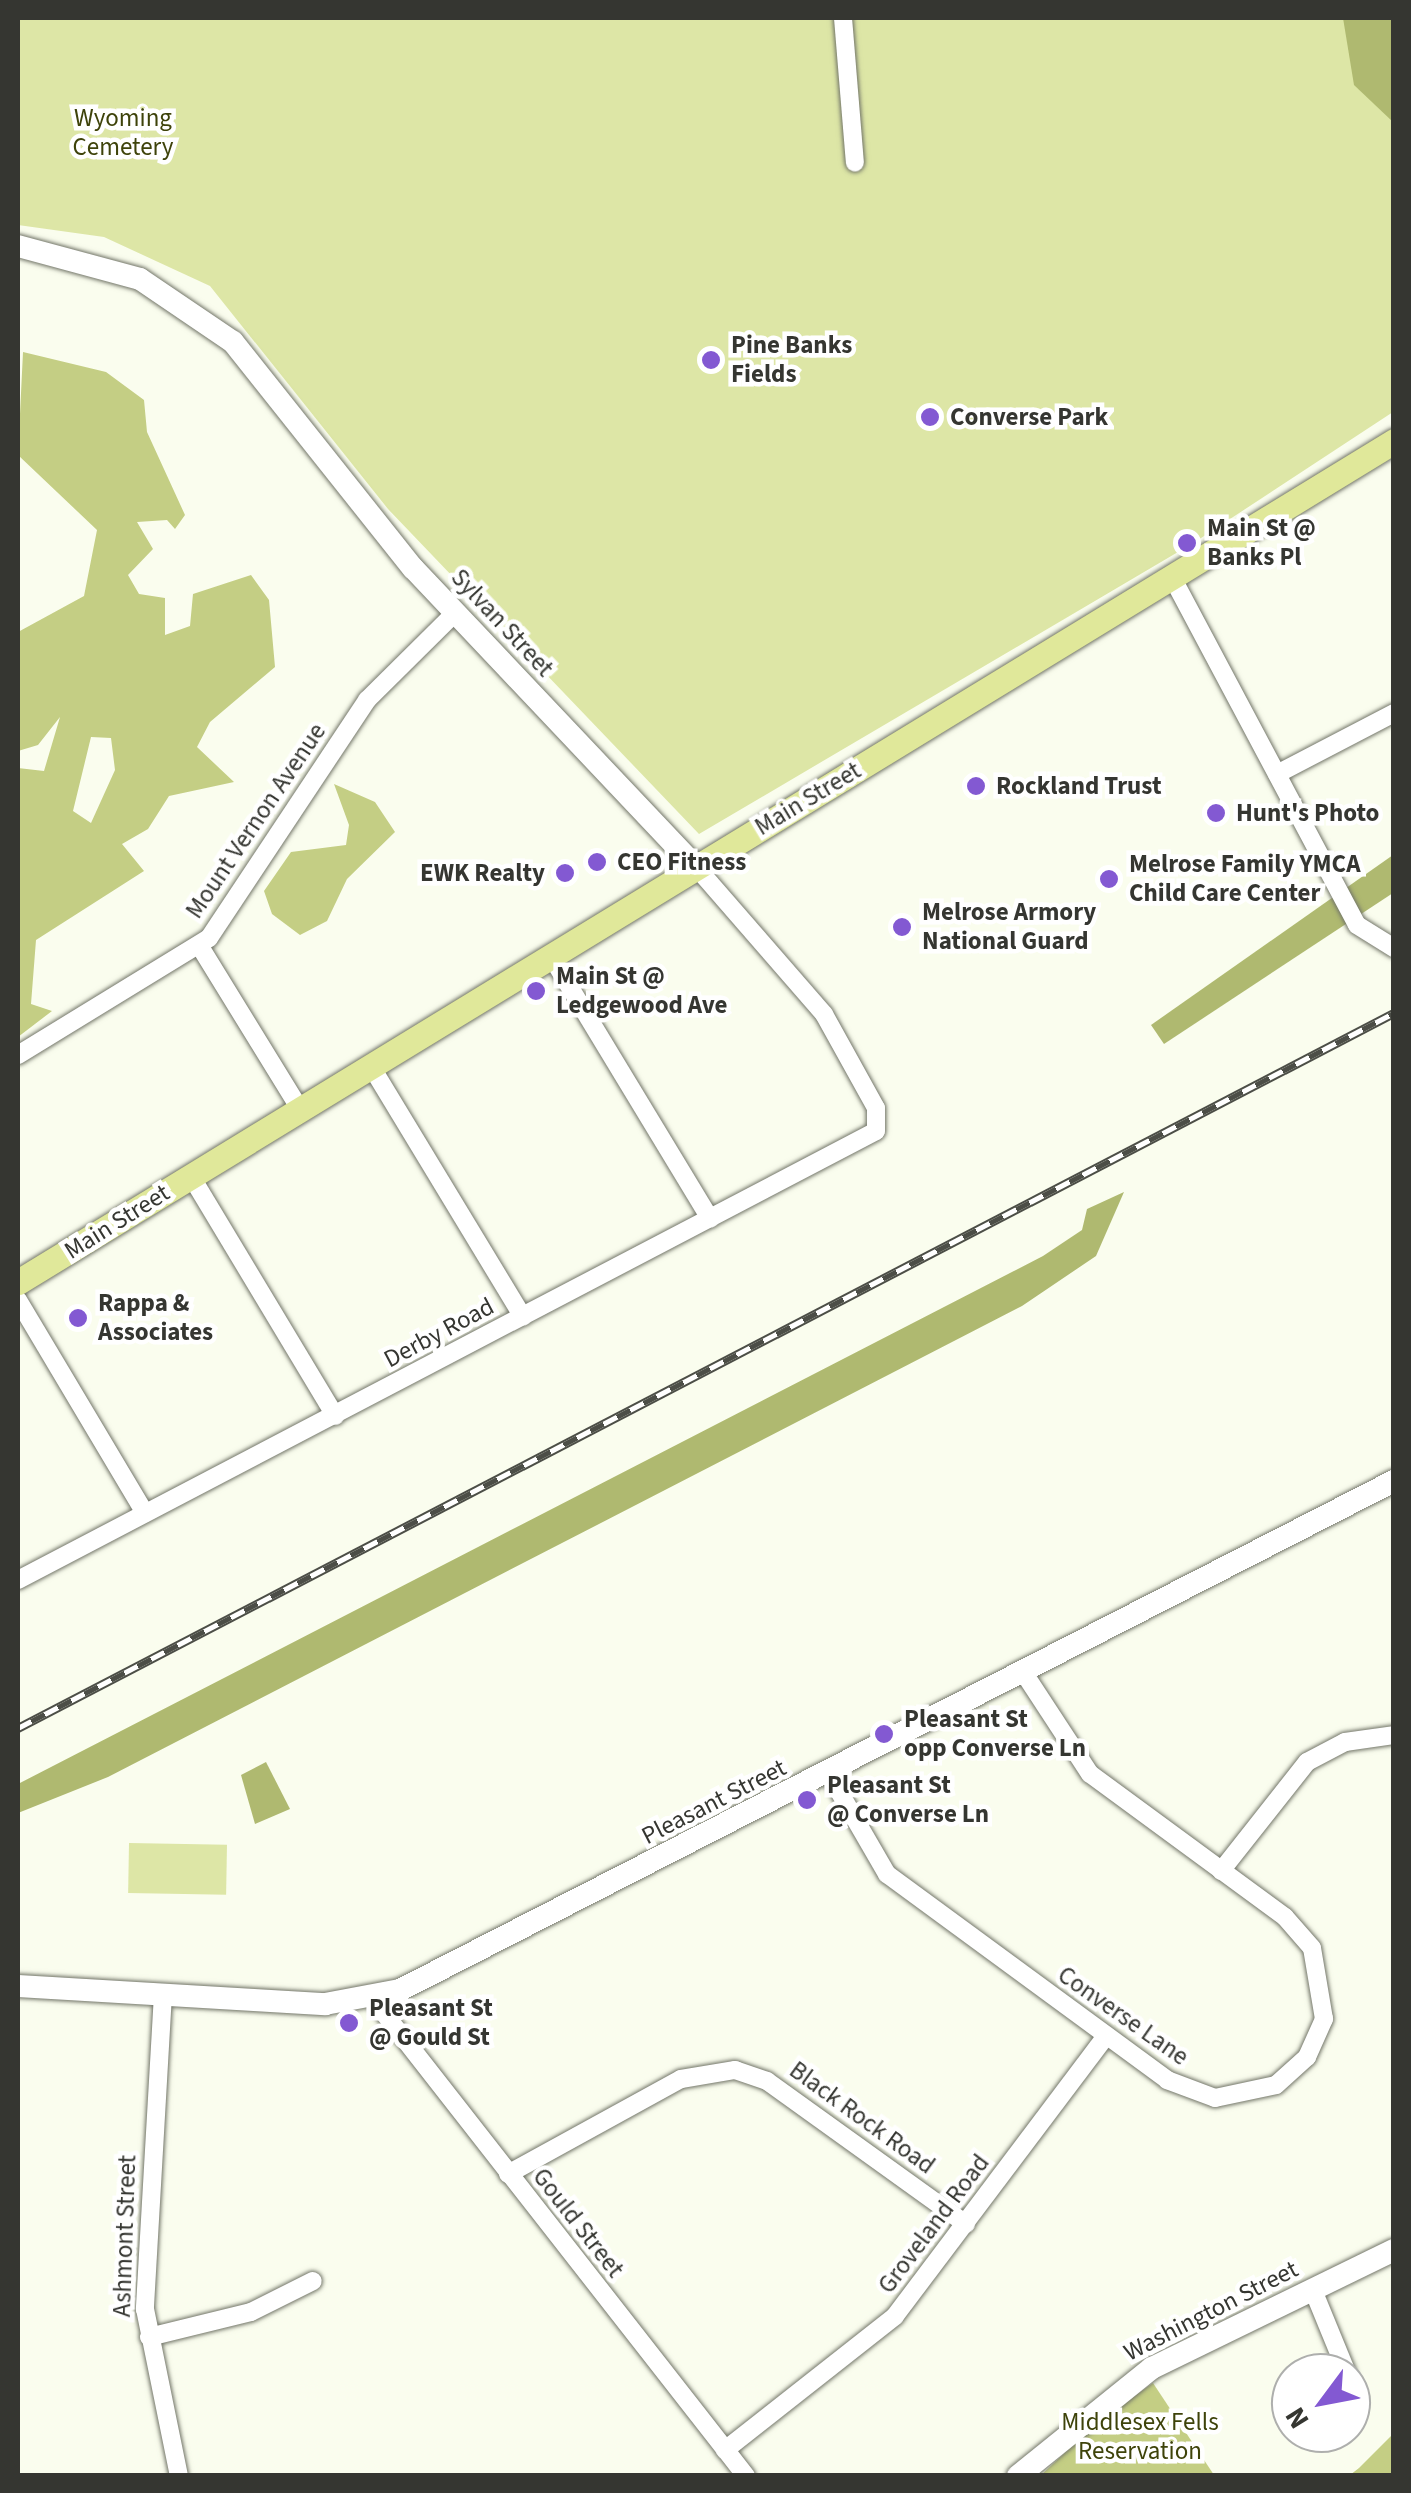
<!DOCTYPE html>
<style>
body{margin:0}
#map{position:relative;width:1411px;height:2493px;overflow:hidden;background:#fafdee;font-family:"Source Sans 3",sans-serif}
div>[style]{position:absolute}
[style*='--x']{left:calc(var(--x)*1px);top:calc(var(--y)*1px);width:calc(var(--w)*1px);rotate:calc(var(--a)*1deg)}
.green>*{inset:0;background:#dde6a6;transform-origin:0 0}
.forest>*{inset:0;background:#c4ce84}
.water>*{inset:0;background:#afb970}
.roads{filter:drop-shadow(0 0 2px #737669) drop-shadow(0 0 2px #737669)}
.street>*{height:18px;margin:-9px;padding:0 9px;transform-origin:9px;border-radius:9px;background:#fff}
.secondary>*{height:22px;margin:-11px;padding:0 11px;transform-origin:11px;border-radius:11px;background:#fff}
.primary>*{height:25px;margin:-12.5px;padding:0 12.5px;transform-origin:12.5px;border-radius:12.5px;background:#e0e89a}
.rail>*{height:9px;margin-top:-4.5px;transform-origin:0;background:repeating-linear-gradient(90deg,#fff 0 15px,#4c4e47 0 30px);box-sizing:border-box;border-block:2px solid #4c4e47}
.dots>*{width:28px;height:28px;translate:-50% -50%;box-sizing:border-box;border:5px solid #fff;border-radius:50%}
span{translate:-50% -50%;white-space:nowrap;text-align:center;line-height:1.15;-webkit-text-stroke:9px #fff;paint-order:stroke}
.park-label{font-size:25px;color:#3e430a}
.poi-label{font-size:25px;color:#353631;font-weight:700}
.left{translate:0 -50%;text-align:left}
.right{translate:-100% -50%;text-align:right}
.street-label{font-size:25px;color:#353631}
.frame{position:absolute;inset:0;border:20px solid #353631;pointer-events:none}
.north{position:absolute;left:1271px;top:2353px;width:100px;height:100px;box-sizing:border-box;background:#fff;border:2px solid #aeafad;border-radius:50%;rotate:238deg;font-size:28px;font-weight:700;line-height:40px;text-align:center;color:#353631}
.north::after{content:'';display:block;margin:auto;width:35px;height:45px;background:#8359d2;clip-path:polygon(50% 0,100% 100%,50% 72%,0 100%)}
</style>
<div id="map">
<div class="green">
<div style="clip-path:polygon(18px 18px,1393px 18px,1393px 412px,1195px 542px,699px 834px,388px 509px,210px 286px,104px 237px,18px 225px)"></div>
<div style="left:129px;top:1843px;width:98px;height:50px;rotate:1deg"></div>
</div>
<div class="forest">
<div style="clip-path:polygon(evenodd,23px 352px,106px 372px,144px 400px,147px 432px,185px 515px,175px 529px,167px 520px,137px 522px,153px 549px,128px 575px,139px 594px,165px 598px,165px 635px,190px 626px,193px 594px,251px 575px,269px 600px,275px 667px,210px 722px,197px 747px,234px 782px,169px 796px,148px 829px,122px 844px,144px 871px,36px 940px,31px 1004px,52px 1011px,18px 1037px,18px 768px,44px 771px,60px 717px,38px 745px,18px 751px,18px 632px,84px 596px,97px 530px,18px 455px,23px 352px,91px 737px,111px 738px,115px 770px,91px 823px,73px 811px,91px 737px)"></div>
<div style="clip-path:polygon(334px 784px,375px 802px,395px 832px,347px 879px,327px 921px,300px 935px,272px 914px,264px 891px,291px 852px,346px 845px,349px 825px)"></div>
<div style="clip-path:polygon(1153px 2383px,1214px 2475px,1040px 2476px,1098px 2422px)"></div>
<div style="clip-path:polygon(1393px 2434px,1393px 2475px,1350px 2475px,1359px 2468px)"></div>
</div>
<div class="water">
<div style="clip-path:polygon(1343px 18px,1393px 18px,1393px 122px,1354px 85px)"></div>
<div style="clip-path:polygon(1393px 855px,1393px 893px,1164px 1044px,1151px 1025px)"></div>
<div style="clip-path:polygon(1124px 1192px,1096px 1256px,1022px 1306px,108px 1777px,18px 1813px,18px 1784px,1043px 1256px,1082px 1230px,1087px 1209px)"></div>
<div style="clip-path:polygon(266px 1762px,290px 1809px,255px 1824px,241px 1775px)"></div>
</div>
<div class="roads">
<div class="street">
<div style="--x:843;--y:18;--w:145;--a:85.3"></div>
<div style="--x:1172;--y:577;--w:394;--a:62"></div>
<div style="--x:1357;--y:925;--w:44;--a:31.9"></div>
<div style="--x:1277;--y:774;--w:132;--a:-27.5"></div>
<div style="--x:199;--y:945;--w:193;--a:58.4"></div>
<div style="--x:551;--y:956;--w:307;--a:58.8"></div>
<div style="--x:18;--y:1055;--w:224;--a:-31.5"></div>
<div style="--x:209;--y:938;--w:286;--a:-56.4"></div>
<div style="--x:367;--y:700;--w:124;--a:-44.7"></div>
<div style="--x:371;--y:1066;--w:293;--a:58.8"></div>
<div style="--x:191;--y:1176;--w:280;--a:59"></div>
<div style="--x:18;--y:1300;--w:248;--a:59.2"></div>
<div style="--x:18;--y:1580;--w:968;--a:-27.62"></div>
<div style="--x:876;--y:1131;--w:23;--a:-90"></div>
<div style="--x:876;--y:1108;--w:107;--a:-119"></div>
<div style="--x:824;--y:1014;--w:195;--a:-131"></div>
<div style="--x:829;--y:1774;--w:116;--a:59.9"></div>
<div style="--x:887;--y:1874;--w:348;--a:36.3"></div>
<div style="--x:1167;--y:2080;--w:51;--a:20.6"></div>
<div style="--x:1215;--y:2098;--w:62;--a:-12"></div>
<div style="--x:1276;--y:2085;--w:42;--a:-42.1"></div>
<div style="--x:1307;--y:2057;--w:42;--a:-65.9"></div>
<div style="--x:1324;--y:2019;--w:72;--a:-99.6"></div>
<div style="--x:1312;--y:1948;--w:41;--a:-131.1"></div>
<div style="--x:1285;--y:1917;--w:242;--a:-143.7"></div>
<div style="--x:1090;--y:1774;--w:121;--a:-123.2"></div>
<div style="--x:1221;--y:1871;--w:139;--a:-51.7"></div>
<div style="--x:1307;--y:1762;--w:43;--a:-27.8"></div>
<div style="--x:1345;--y:1742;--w:49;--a:-8.1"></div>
<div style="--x:163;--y:1994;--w:316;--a:93.3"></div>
<div style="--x:145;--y:2309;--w:170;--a:78.5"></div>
<div style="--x:373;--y:1999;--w:606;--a:51.98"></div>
<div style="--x:508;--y:2174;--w:197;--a:-28.8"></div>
<div style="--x:681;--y:2079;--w:55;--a:-9.5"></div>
<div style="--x:735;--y:2070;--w:34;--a:19"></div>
<div style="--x:767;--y:2081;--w:245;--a:35.7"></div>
<div style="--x:1313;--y:2290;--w:90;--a:67.7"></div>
<div style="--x:149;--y:2337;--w:105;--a:-13.8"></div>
<div style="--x:251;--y:2312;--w:69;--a:-26.6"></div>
<div style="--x:725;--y:2450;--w:216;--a:-38.2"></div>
<div style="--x:895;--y:2316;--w:351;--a:-53"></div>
</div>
<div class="secondary">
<div style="--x:18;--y:246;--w:126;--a:15.1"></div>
<div style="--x:140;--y:279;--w:112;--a:34.1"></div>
<div style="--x:233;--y:342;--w:289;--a:51.5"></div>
<div style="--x:413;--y:568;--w:412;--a:46.6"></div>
<div style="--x:18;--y:1986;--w:308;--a:3.4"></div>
<div style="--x:325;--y:2004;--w:76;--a:-10.6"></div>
<div style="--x:400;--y:1990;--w:1117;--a:-27.12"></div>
<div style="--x:1018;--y:2476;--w:172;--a:-38.9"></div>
<div style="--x:1152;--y:2368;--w:269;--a:-26"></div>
</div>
<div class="primary">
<div style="--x:18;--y:1282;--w:1613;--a:-31.43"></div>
</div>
</div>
<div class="rail">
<div style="--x:18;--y:1728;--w:1551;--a:-27.46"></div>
</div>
<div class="dots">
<div style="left:711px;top:360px;background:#8359d2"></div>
<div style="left:930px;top:417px;background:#8359d2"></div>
<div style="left:1187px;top:543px;background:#8359d2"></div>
<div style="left:976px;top:786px;background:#8359d2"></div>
<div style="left:1216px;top:813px;background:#8359d2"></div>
<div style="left:597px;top:862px;background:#8359d2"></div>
<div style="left:565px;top:873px;background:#8359d2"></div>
<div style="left:1109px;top:879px;background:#8359d2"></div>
<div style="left:902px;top:927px;background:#8359d2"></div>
<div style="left:536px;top:991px;background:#8359d2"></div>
<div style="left:78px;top:1318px;background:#8359d2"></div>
<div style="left:884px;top:1734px;background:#8359d2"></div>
<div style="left:807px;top:1800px;background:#8359d2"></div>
<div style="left:349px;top:2023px;background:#8359d2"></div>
</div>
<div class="park-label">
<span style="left:123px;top:133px">Wyoming<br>Cemetery</span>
<span style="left:1140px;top:2437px">Middlesex Fells<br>Reservation</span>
</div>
<div class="poi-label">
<span class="left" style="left:731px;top:360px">Pine Banks<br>Fields</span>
<span class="left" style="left:950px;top:417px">Converse Park</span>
<span class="left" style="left:1207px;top:543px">Main St @<br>Banks Pl</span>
<span class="left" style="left:996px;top:786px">Rockland Trust</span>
<span class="left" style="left:1236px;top:813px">Hunt's Photo</span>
<span class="left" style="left:617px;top:862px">CEO Fitness</span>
<span class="left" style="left:1129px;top:879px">Melrose Family YMCA<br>Child Care Center</span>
<span class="right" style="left:545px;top:873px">EWK Realty</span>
<span class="left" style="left:922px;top:927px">Melrose Armory<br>National Guard</span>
<span class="left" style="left:556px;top:991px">Main St @<br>Ledgewood Ave</span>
<span class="left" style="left:98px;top:1318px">Rappa &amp;<br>Associates</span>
<span class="left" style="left:904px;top:1734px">Pleasant St<br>opp Converse Ln</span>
<span class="left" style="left:827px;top:1800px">Pleasant St<br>@ Converse Ln</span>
<span class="left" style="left:369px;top:2023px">Pleasant St<br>@ Gould St</span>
</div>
<div class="street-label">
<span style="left:502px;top:623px;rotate:47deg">Sylvan Street</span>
<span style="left:808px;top:799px;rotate:-31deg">Main Street</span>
<span style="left:256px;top:821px;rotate:-56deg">Mount Vernon Avenue</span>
<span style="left:117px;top:1222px;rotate:-32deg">Main Street</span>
<span style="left:439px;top:1333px;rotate:-28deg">Derby Road</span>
<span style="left:714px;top:1802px;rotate:-27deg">Pleasant Street</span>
<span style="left:1123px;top:2016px;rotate:35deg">Converse Lane</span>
<span style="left:862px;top:2118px;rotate:36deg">Black Rock Road</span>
<span style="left:578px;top:2223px;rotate:52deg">Gould Street</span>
<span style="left:934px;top:2224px;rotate:-53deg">Groveland Road</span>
<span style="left:125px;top:2236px;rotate:-88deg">Ashmont Street</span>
<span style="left:1211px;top:2311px;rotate:-27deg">Washington Street</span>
</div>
<div class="frame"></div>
<div class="north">N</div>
</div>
